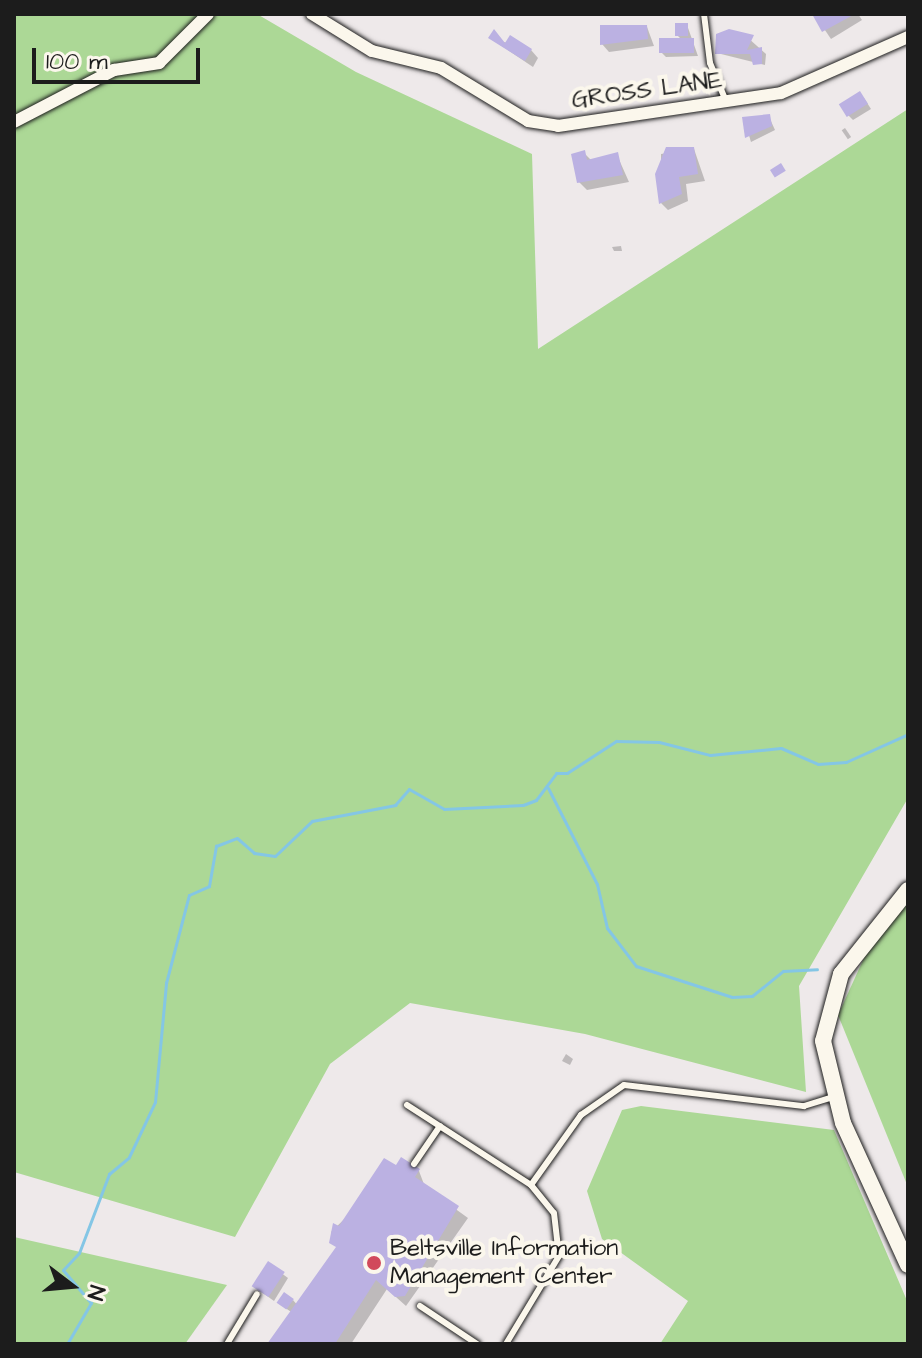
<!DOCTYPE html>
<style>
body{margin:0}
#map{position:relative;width:922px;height:1358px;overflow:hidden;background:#eee9ea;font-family:"Architects Daughter",sans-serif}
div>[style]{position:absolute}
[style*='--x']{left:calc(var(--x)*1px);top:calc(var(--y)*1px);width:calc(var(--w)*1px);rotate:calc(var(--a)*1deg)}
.green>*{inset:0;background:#acd896}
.shadow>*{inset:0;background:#0003;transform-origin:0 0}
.stream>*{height:3px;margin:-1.5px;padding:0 1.5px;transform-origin:1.5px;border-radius:1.5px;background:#84c6e5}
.building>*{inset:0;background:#bbb1e2;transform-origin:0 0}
.roads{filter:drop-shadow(0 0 2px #1c1c1c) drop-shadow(0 0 2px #1c1c1c)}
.lane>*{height:6px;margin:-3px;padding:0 3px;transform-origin:3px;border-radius:3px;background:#fbf7ec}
.street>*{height:12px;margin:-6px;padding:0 6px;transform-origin:6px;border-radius:6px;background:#fbf7ec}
.secondary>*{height:16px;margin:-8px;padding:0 8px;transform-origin:8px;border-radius:8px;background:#fbf7ec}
.dots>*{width:22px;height:22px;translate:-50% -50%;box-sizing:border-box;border:4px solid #fbf7ec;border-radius:50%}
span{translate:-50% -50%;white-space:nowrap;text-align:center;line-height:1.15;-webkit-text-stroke:8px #fbf7ec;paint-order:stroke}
.street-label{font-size:24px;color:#1c1c1c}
.poi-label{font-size:24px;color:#1c1c1c}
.left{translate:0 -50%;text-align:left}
.frame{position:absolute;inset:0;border:16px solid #1c1c1c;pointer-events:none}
.north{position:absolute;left:32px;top:1246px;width:80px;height:80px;-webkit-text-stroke:6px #fbf7ec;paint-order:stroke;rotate:106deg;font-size:22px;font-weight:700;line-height:32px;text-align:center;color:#1c1c1c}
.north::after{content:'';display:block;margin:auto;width:28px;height:36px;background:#1c1c1c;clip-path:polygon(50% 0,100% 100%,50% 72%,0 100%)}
.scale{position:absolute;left:32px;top:48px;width:168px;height:36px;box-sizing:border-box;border:4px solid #1c1c1c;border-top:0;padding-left:10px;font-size:24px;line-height:28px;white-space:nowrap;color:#1c1c1c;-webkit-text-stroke:6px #fbf7ec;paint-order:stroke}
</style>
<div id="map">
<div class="green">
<div style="clip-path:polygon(14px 14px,257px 14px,356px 72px,532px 154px,538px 349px,908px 109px,908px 798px,799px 986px,806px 1092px,585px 1034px,410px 1003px,330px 1064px,235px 1237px,14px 1172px)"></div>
<div style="clip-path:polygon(908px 896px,908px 1187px,838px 1015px,864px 958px)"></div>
<div style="clip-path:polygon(641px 1106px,834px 1130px,908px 1303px,908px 1344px,660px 1344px,688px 1301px,602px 1239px,587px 1191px,622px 1110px)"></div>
<div style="clip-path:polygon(14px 1237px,227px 1285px,185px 1344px,14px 1344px)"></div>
</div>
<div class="shadow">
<div style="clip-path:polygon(814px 14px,858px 14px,862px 20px,831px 39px)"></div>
<div style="clip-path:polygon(687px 25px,698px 56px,666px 57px,661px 52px,682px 40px,677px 35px)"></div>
<div style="clip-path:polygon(647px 27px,654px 46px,609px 52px,602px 44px)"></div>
<div style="clip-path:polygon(747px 37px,766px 54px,765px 65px,717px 53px)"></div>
<div style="clip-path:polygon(490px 38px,531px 50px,538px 58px,533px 67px)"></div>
<div style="clip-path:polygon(864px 98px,871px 109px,853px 120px,848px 115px)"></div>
<div style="clip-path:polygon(744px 119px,770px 119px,775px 130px,751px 142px)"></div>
<div style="left:845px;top:128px;width:11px;height:4px;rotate:56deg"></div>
<div style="clip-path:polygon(694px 149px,705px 181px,686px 184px,688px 201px,668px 210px,661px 203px,661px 154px)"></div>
<div style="clip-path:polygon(584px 153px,592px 161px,617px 155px,629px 182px,587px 190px,579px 182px)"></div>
<div style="clip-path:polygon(621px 246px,622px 251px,614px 251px,612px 247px)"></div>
<div style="clip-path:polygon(566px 1054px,573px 1059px,570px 1065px,562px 1061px)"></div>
<div style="clip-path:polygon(397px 1168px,419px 1171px,425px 1187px,468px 1218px,406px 1306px,387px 1289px,351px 1344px,275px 1344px,294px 1314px,284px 1307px,293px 1300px,299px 1307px,338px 1247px,331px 1232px)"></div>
<div style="clip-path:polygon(269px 1264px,288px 1278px,274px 1301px,260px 1291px)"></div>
</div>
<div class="stream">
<div style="--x:548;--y:788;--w:108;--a:63"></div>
<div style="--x:597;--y:884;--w:45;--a:77.2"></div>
<div style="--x:607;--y:928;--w:48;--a:52.7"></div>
<div style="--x:636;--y:966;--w:101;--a:17.9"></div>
<div style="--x:732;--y:997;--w:20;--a:-3"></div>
<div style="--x:752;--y:996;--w:40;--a:-39"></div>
<div style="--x:783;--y:971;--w:34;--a:-3"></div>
<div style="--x:67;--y:1344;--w:48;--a:-59.7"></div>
<div style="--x:91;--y:1303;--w:43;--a:-130.3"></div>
<div style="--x:63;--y:1270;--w:23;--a:-47"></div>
<div style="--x:79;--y:1253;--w:85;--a:-69.2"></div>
<div style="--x:109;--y:1174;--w:26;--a:-40"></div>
<div style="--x:129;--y:1157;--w:61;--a:-64.7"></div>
<div style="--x:155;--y:1102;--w:120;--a:-84.7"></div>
<div style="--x:166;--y:983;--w:91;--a:-75.4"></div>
<div style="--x:189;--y:895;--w:22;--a:-24"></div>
<div style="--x:209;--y:886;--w:41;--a:-80.1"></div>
<div style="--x:216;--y:846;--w:22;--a:-21"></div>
<div style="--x:237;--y:838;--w:23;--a:41"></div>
<div style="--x:254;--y:853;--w:21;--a:8"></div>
<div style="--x:275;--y:856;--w:51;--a:-43.4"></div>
<div style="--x:312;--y:821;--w:85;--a:-10.9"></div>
<div style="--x:395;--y:805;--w:21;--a:-49"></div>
<div style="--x:409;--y:789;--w:40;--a:29.7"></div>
<div style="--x:444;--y:809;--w:79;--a:-2.9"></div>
<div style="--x:523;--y:805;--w:14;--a:-21"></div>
<div style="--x:536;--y:800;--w:34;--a:-53"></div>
<div style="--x:556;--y:773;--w:11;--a:0"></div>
<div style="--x:567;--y:773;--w:59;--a:-33.1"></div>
<div style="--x:616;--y:741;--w:43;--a:1.3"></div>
<div style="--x:659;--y:742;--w:53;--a:14.3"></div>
<div style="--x:710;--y:755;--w:71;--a:-5.6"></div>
<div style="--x:781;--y:748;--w:40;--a:23.4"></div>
<div style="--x:818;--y:764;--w:28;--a:-4"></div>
<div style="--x:846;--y:762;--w:68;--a:-24.3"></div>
</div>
<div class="building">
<div style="clip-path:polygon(812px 14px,855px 14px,822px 32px)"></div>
<div style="left:675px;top:23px;width:13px;height:13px"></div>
<div style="clip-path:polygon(600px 25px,647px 25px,648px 39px,600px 45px)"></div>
<div style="clip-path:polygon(494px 29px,505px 43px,510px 35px,532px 49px,525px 61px,488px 38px)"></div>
<div style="clip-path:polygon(729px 29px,754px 35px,747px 50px,762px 47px,762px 64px,753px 65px,750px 54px,715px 54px,716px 34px)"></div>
<div style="left:659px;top:38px;width:35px;height:15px"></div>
<div style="left:860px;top:91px;width:15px;height:25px;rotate:58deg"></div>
<div style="clip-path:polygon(770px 114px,772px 126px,745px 138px,742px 117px)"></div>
<div style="clip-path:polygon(666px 147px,694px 147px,698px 174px,679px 177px,682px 194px,659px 204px,655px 174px)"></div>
<div style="clip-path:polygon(585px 150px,587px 160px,618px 152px,623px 175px,577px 183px,571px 154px)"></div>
<div style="left:781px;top:163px;width:9px;height:13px;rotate:58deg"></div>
<div style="clip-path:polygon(401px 1157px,420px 1169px,415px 1177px,459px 1206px,405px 1296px,395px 1297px,376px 1280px,335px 1344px,267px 1344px,336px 1247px,329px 1243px,333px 1223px,339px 1226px,384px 1158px,396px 1165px)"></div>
<div style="left:268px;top:1261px;width:20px;height:30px;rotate:33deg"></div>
<div style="left:284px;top:1292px;width:12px;height:13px;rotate:35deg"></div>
</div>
<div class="roads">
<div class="lane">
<div style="--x:704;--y:14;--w:49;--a:83"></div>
<div style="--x:710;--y:63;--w:41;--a:67.2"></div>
<div style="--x:407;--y:1105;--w:148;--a:32.8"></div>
<div style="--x:531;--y:1185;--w:36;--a:51"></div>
<div style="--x:554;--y:1213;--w:43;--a:83.4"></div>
<div style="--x:559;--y:1256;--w:103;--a:121.1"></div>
<div style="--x:414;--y:1164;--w:46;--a:-55.6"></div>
<div style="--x:531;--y:1185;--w:86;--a:-54.5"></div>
<div style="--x:581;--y:1115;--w:52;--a:-34.9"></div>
<div style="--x:624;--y:1085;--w:181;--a:6.7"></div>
<div style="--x:804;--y:1106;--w:30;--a:-17"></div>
<div style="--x:420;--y:1306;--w:69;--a:33.7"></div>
<div style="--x:227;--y:1344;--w:58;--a:-59"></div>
</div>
<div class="street">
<div style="--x:312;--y:14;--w:70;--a:31.7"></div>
<div style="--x:372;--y:51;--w:71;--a:13.8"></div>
<div style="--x:441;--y:68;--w:102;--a:31.3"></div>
<div style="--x:528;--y:121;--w:30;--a:9"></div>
<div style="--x:558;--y:126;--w:225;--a:-8.4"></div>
<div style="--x:781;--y:93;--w:139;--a:-23.8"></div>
<div style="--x:14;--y:122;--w:113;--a:-27.5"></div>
<div style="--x:114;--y:70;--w:46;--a:-8.8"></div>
<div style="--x:159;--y:63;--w:69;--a:-45"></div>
</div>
<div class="secondary">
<div style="--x:908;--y:890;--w:107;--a:128.6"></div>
<div style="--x:841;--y:974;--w:69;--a:105"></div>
<div style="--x:823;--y:1041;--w:84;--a:76.3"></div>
<div style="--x:843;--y:1123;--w:156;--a:65.4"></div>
</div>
</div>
<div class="dots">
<div style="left:374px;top:1263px;background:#d1495b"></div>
</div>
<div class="street-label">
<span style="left:647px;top:91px;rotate:-8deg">GROSS LANE</span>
</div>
<div class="poi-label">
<span class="left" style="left:390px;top:1263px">Beltsville Information<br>Management Center</span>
</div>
<div class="frame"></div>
<div class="north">N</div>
<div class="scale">100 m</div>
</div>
